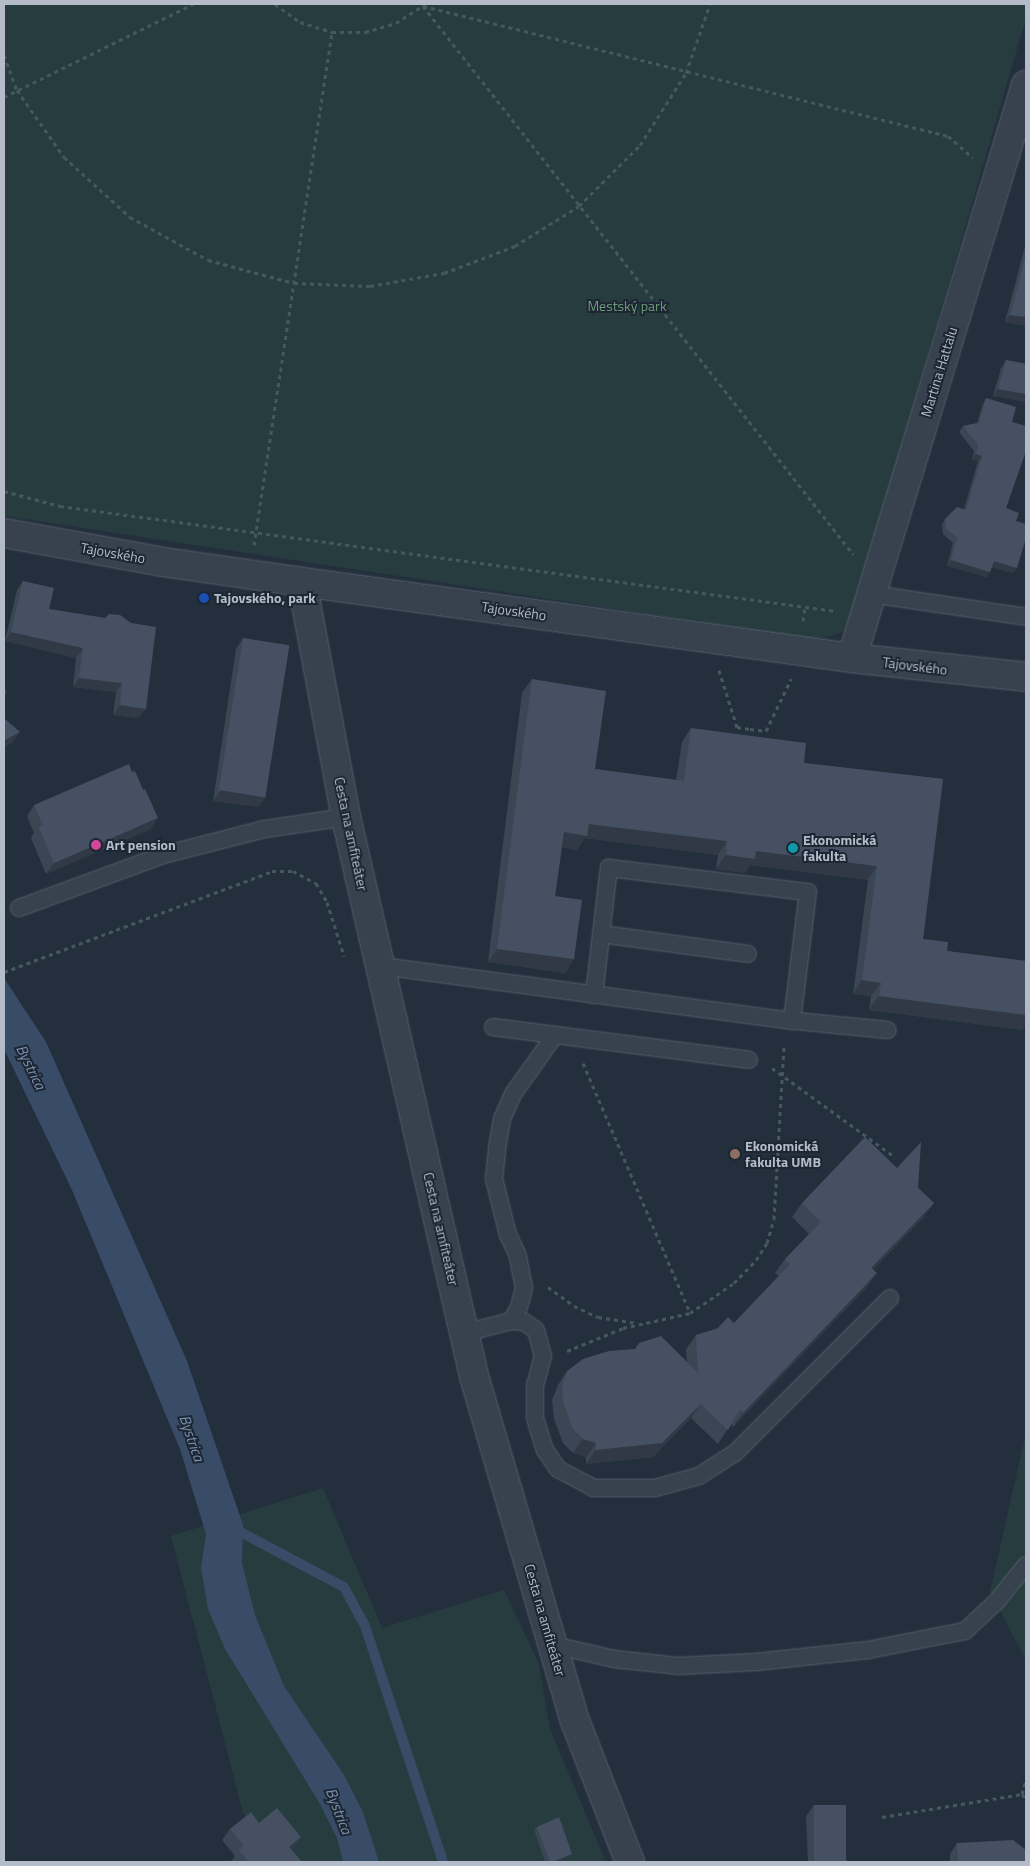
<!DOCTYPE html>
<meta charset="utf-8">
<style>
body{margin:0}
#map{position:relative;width:1030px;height:1866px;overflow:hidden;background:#242f3e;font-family:"Titillium Web",sans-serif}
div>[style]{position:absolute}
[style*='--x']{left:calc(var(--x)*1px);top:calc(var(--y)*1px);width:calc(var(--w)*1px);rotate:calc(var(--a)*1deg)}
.green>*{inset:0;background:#263c3f}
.water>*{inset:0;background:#394c67}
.stream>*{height:10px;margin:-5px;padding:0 5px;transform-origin:5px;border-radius:5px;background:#394c67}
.path>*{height:3px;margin-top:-1.5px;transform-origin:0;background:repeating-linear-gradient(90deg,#44595c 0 4px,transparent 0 8px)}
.roads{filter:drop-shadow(0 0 1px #565f6c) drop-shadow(0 0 1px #565f6c)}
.service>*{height:16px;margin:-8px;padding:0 8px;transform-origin:8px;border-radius:8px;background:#38414e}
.minor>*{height:28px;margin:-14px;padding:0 14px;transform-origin:14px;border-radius:14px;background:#38414e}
.tertiary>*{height:28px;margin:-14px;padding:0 14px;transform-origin:14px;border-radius:14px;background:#38414e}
.wall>*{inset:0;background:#3b4654}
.shaded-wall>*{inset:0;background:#303945}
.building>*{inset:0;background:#455162;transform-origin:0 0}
.dots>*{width:14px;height:14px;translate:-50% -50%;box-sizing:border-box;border:2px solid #1d2633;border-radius:50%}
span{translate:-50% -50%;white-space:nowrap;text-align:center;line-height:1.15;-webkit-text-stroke:4px #1d2633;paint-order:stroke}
.park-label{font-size:14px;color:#6b9a76}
.street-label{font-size:14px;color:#b4bcc9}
.poi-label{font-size:14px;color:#b4bcc9;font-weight:700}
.left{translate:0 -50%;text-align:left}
.water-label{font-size:15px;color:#7c92b1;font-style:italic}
.frame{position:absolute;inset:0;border:5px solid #b4bcc9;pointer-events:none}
</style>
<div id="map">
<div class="green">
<div style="clip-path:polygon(4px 4px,1026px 4px,1026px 18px,848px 630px,819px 640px,4px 516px)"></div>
<div style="clip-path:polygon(1026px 1432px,1026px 1660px,990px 1592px)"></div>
<div style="clip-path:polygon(323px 1488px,382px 1628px,504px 1590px,539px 1664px,550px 1729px,606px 1862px,268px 1862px,243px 1812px,171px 1536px)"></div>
</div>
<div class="water">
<div style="clip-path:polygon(4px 978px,46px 1042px,187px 1361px,243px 1525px,242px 1563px,255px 1615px,284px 1686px,344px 1775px,363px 1812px,379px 1862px,343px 1862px,337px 1838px,320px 1804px,225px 1649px,208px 1609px,201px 1568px,206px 1534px,180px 1449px,72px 1190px,4px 1049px)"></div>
</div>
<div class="stream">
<div style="--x:231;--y:1527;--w:128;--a:28"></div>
<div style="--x:344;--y:1587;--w:44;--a:61.7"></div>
<div style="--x:365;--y:1626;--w:249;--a:71.7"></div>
</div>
<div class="path">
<div style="--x:275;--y:4;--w:31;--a:36"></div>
<div style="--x:300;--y:22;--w:34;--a:17"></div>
<div style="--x:332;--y:32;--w:33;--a:0"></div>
<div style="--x:365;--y:32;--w:32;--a:-16"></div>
<div style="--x:396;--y:23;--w:35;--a:-33"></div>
<div style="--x:423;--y:6;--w:697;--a:51.88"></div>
<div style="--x:423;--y:6;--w:541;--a:13.91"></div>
<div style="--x:948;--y:136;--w:33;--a:41"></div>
<div style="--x:4;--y:55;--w:37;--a:70"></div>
<div style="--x:17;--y:90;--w:82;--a:55"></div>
<div style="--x:64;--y:157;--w:89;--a:42.3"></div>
<div style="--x:130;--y:217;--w:89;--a:28.9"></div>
<div style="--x:208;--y:260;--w:89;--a:15"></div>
<div style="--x:294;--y:283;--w:76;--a:2.3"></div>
<div style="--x:370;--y:286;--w:75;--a:-10"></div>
<div style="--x:444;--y:273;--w:76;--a:-20.8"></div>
<div style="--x:515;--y:246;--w:75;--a:-32"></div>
<div style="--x:579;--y:206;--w:86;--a:-45"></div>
<div style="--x:640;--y:145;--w:85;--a:-57.4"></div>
<div style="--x:686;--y:73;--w:73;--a:-70.8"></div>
<div style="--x:4;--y:97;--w:211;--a:-26.2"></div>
<div style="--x:4;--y:491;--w:58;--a:15"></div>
<div style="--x:60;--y:506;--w:783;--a:7.71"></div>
<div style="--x:254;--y:545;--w:519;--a:-81.35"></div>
<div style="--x:803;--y:621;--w:15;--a:-82"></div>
<div style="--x:719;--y:670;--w:60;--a:72.5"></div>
<div style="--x:737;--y:727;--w:13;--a:9"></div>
<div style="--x:750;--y:729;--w:16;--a:7"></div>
<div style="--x:766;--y:731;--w:58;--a:-64.3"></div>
<div style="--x:4;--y:972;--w:286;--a:-20.6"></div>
<div style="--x:272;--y:871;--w:21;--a:0"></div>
<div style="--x:293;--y:871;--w:26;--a:28"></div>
<div style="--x:316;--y:883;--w:22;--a:60"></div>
<div style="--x:327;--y:902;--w:57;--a:72.5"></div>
<div style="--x:583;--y:1063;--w:272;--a:66.8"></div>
<div style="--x:772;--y:1068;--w:152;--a:35.9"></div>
<div style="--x:548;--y:1287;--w:32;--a:36"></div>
<div style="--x:574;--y:1306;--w:26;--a:25"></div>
<div style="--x:598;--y:1317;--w:39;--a:9"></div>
<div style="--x:567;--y:1351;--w:61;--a:-22.3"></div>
<div style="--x:623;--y:1328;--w:69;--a:-12.6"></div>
<div style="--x:690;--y:1313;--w:53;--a:-34.3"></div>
<div style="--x:734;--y:1283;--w:32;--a:-46"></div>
<div style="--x:756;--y:1260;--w:20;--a:-57"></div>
<div style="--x:767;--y:1243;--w:25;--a:-74"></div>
<div style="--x:774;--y:1219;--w:176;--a:-86.7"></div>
<div style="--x:1022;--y:1794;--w:15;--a:-74"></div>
<div style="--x:882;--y:1817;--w:142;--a:-9.3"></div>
<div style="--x:1022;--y:1794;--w:6;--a:51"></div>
</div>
<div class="roads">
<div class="service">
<div style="--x:871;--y:594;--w:157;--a:8.4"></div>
<div style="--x:19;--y:908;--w:153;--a:-20.2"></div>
<div style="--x:163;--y:855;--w:105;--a:-14.3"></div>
<div style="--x:265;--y:829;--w:82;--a:-8.4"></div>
<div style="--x:601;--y:934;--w:148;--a:7.7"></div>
<div style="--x:381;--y:966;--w:409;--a:7.6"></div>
<div style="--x:786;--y:1020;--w:102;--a:5.6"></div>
<div style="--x:594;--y:995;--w:128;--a:-83.3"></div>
<div style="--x:609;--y:868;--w:200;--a:6.9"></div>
<div style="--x:808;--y:892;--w:130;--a:97.1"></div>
<div style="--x:493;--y:1027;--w:258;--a:7.3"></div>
<div style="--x:511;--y:1321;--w:16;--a:-60"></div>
<div style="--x:519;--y:1307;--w:20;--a:-75"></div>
<div style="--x:524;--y:1288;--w:33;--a:-101"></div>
<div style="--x:518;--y:1256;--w:23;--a:-115"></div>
<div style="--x:508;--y:1235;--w:58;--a:-104"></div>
<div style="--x:494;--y:1179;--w:31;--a:-84"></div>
<div style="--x:497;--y:1148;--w:29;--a:-80"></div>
<div style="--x:502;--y:1119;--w:27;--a:-66"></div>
<div style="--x:513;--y:1094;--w:72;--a:-54.6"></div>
<div style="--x:464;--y:1333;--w:49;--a:-14.3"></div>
<div style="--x:511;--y:1321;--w:13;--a:4"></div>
<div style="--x:524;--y:1322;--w:14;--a:34"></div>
<div style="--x:536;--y:1330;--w:27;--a:75"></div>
<div style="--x:543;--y:1356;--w:30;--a:105"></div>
<div style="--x:535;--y:1385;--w:33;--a:90"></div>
<div style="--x:535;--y:1418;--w:34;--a:73"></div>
<div style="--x:545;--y:1450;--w:23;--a:56"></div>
<div style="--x:558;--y:1469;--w:40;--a:28"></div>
<div style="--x:593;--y:1488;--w:62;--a:0"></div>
<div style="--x:655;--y:1488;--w:46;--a:-15.3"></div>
<div style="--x:699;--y:1476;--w:43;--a:-32.6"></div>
<div style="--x:735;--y:1453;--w:219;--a:-45"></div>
<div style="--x:553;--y:1645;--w:63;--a:12.9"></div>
<div style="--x:614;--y:1659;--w:64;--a:6.2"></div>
<div style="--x:678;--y:1666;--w:78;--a:-2.9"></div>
<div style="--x:756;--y:1662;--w:113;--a:-6.1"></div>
<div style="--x:868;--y:1650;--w:99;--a:-11.1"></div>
<div style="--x:965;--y:1631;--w:44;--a:-43.2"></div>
<div style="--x:997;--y:1601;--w:46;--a:-51.1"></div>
</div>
<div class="minor">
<div style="--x:302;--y:582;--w:239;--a:79.4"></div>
<div style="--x:346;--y:817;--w:573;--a:77.1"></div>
<div style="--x:474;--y:1376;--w:359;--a:73.7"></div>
<div style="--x:575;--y:1721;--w:151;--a:68.7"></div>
<div style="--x:852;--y:658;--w:599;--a:-73.11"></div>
</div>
<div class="tertiary">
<div style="--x:4;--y:533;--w:162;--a:10.3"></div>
<div style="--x:163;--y:562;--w:140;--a:8.2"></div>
<div style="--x:302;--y:582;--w:555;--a:7.87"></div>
<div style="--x:852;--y:658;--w:175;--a:6.2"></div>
</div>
</div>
<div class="wall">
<div style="clip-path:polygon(1026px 243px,1026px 326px,1005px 322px)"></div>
<div style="clip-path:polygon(1006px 360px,1026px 364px,1026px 402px,993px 396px,1001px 368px)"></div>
<div style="clip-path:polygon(986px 398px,1012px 422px,1006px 508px,1016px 521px,1017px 568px,1013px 573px,992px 567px,990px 572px,987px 577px,947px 566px,953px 543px,943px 534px,942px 525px,945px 519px,964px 509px,978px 461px,972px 459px,974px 451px,959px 432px,963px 426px,977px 423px,983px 404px)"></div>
<div style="clip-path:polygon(23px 581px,49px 609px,105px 618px,139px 718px,113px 715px,116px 692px,73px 687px,76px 658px,5px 641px,17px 590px)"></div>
<div style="clip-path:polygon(243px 638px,259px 807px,213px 801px,236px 649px)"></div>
<div style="clip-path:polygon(532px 679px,595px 769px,676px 780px,682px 742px,691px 728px,804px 763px,943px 779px,923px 939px,947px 951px,1026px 961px,1026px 1024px,1022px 1030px,869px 1010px,871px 996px,853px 994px,868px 880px,750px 865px,745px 873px,716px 869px,718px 855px,585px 838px,577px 850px,562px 847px,555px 896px,574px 959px,565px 973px,488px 962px,522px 693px)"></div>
<div style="clip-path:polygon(34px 805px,151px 829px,46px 874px,31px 838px,34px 833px,27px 816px)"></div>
<div style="clip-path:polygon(918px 1188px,934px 1203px,924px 1217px,873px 1270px,867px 1287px,733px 1427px,731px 1424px,718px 1444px,691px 1418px,653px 1457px,586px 1464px,586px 1457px,573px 1453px,563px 1443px,554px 1419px,552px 1400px,558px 1385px,567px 1371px,687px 1362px,686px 1349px,696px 1335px,734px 1323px,779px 1276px,775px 1273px,785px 1259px,809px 1234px,792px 1217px,802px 1203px)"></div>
<div style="clip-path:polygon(814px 1805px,848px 1862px,808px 1862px,806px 1816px)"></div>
<div style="clip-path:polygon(537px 1827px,572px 1854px,569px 1857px,558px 1862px,545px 1862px,534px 1830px)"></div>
<div style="clip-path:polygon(230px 1829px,301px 1837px,292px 1850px,302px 1862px,232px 1862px,231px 1861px,235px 1856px,222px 1840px)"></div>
<div style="clip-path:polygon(957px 1843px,1026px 1862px,950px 1862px,950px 1854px)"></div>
</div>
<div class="shaded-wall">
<div style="clip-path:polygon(1010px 315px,1026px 317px,1026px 326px,1005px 322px)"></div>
<div style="clip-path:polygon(998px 389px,1026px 394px,1026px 402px,993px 396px)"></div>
<div style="clip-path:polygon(976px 454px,982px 456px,978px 461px,972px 459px)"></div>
<div style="clip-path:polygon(951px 560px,990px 572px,987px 577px,947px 566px)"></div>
<div style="clip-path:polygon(994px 561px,1017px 568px,1013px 573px,990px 567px)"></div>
<div style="clip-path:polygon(11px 632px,83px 648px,76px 658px,5px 641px)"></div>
<div style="clip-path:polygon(79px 678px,122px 683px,116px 692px,73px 687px)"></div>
<div style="clip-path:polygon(120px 705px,146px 709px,139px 718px,113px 715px)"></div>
<div style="clip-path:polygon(20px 732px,12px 743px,4px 748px,4px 741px)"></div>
<div style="clip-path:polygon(221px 790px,267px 796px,259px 807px,213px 801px)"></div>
<div style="clip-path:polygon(158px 818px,151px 829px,46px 874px,54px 863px)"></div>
<div style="clip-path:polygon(589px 824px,727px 841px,718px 855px,585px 838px,577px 850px,554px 846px,564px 832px)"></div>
<div style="clip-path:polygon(756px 851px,877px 866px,868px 880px,750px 865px,745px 873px,716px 869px,726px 855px)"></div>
<div style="clip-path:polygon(497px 949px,574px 959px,565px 973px,488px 962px)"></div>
<div style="clip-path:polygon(862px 980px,881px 983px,871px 996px,853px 994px)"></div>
<div style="clip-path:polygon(879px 996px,1026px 1015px,1026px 1024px,1022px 1030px,869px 1010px)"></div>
<div style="clip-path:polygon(934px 1203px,924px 1217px,861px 1282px,871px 1268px)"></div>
<div style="clip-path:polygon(877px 1273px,867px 1287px,733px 1427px,743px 1413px)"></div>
<div style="clip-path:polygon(701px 1404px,691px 1418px,653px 1457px,586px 1464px,596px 1450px)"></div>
<div style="clip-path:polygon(583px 1439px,596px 1443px,586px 1457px,573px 1453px)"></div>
<div style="clip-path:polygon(301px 1837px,294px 1848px,282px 1858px,289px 1847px)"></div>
<div style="clip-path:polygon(572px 1854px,569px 1857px,558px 1862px,552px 1862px)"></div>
</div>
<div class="building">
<div style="clip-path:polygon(1026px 255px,1026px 317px,1010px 315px)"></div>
<div style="clip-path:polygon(1006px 360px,1026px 364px,1026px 394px,998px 389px)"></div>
<div style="clip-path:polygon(986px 398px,1016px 407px,1012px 422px,1026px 426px,1026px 451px,1006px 508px,1019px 513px,1016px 521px,1026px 524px,1026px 538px,1017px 568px,994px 561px,990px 572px,951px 560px,957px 537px,946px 528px,945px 519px,957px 507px,966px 510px,982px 456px,976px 454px,978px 445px,963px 426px,979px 423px)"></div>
<div style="clip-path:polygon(23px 581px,54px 588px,49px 609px,105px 618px,109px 614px,120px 615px,131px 623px,156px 627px,146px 709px,120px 705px,122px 683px,79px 678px,83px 648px,11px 632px)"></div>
<div style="left:243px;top:638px;width:47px;height:154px;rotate:9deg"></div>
<div style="clip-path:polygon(532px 679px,606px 691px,595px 769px,684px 781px,691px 728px,806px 743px,804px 763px,943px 779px,923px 939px,948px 942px,947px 951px,1026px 961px,1026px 1015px,879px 996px,881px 983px,862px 980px,877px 866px,756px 851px,755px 859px,726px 855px,727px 841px,589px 824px,587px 836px,564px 832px,555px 896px,582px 900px,574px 959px,497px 949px)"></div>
<div style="clip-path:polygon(4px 691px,6px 691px,4px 702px)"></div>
<div style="clip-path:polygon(4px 718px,20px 732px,4px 741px)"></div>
<div style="clip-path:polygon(129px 764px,132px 772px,135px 771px,143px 790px,145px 789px,158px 818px,54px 863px,39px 827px,43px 825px,34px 805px)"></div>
<div style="clip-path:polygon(865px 1137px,897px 1168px,921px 1142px,918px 1188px,934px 1203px,871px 1268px,877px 1273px,743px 1413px,740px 1409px,728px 1430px,701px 1404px,662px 1443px,596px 1450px,596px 1443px,583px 1439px,573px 1429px,564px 1405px,562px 1386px,567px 1371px,583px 1359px,609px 1351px,635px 1349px,639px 1343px,661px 1336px,698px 1373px,696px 1335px,717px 1329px,728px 1317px,734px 1323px,790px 1264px,785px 1259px,821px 1222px,802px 1203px)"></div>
<div style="left:814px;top:1805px;width:32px;height:57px"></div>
<div style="clip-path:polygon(277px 1808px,301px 1837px,289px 1847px,302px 1862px,249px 1862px,239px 1850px,244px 1846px,230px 1829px,251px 1812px,259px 1823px)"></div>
<div style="clip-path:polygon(559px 1817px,572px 1854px,552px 1862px,550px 1862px,537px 1827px)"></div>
<div style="clip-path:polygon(1013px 1840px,1026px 1850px,1026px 1862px,958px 1862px,957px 1843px)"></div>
</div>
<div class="dots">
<div style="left:204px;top:598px;background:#1a4fb4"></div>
<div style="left:96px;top:845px;background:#d1479c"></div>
<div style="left:793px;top:848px;background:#0f9aa8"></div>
<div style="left:735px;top:1154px;background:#8d6e63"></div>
</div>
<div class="park-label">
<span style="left:627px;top:306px">Mestský park</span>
</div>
<div class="street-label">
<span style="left:939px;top:372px;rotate:-73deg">Martina Hattalu</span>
<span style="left:113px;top:553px;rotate:10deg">Tajovského</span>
<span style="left:514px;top:611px;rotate:8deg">Tajovského</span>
<span style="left:915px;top:666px;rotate:7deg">Tajovského</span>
<span style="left:351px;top:834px;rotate:78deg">Cesta na amfiteáter</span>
<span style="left:441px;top:1229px;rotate:77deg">Cesta na amfiteáter</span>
<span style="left:545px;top:1620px;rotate:74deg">Cesta na amfiteáter</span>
</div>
<div class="poi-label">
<span class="left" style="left:214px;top:598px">Tajovského, park</span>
<span class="left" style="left:803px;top:848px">Ekonomická<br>fakulta</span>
<span class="left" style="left:106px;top:845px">Art pension</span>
<span class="left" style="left:745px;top:1154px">Ekonomická<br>fakulta UMB</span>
</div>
<div class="water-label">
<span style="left:31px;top:1067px;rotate:64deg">Bystrica</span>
<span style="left:192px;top:1438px;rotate:71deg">Bystrica</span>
<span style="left:339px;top:1811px;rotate:69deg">Bystrica</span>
</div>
<div class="frame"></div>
</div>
